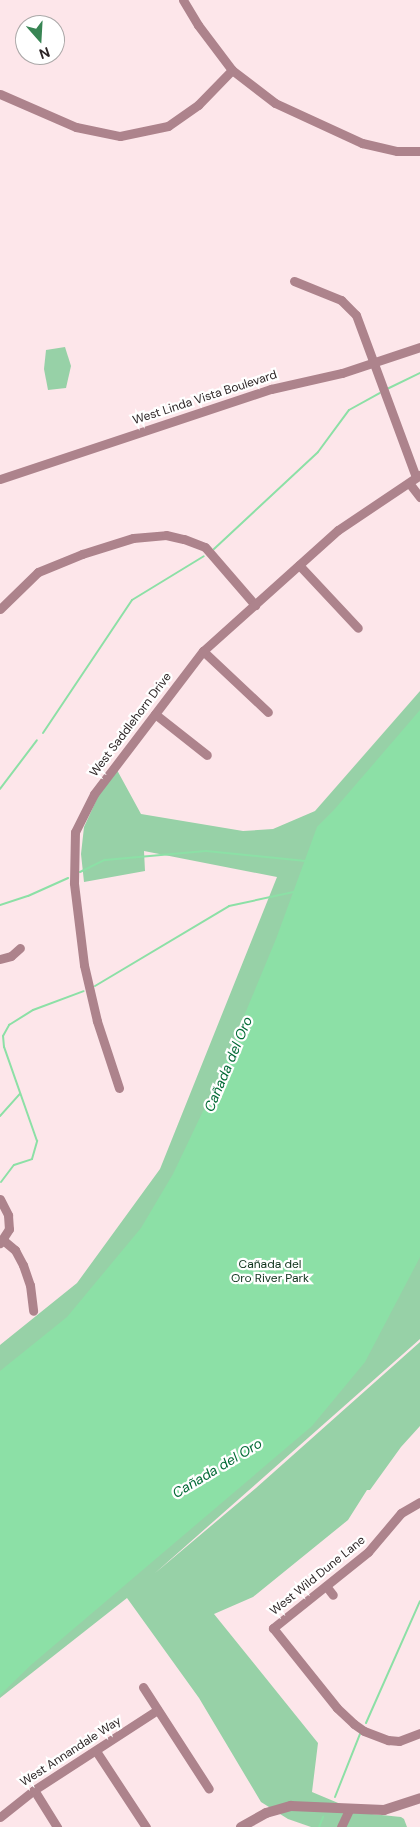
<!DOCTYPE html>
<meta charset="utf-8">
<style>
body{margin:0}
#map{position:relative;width:420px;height:1827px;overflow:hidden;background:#fde6ea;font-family:"DM Sans",sans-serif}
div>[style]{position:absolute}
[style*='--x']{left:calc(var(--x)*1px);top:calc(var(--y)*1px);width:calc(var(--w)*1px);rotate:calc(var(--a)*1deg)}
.green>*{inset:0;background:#97d1a7}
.water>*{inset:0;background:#8ce0a6}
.stream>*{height:2px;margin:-1px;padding:0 1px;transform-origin:1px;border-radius:1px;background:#8ce0a6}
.minor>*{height:9px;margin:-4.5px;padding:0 4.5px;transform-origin:4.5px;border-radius:4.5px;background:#ad838c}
.tertiary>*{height:10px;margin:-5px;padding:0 5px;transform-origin:5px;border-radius:5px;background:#ad838c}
span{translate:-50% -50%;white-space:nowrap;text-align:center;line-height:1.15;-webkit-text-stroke:4.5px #fff;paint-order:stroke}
.street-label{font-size:12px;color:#2d2526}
.park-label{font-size:12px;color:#0e321b}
.water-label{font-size:14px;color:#036a36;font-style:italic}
.north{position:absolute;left:15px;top:15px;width:50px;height:50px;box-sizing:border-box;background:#fff;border:1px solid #aba8a8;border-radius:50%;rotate:161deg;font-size:14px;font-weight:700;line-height:20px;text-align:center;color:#2d2526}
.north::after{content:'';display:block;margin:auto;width:18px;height:22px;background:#388554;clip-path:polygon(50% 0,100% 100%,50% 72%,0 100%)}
</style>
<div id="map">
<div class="green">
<div style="clip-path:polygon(65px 347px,71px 366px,66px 388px,48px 390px,44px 369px,46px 350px)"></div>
<div style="clip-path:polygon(420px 691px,420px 1339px,154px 1574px,256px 1488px,420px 1342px,420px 1426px,401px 1447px,370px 1490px,367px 1490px,348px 1520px,253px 1597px,214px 1614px,318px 1743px,312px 1792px,362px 1813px,401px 1817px,404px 1819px,407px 1827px,311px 1827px,288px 1819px,261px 1802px,199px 1698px,127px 1598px,0 1698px,0 1345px,77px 1283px,160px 1169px,277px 877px,144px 851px,145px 871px,84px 882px,81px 854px,84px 827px,100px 792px,117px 770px,141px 814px,243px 831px,273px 829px,315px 811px)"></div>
</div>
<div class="water">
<div style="clip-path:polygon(420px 710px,420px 1257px,365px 1362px,312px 1426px,31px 1665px,0 1695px,0 1371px,67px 1317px,141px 1228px,173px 1174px,215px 1086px,276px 939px,317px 827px,333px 811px)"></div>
</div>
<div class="stream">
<div style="--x:387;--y:389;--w:37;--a:-26"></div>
<div style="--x:214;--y:549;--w:142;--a:-43"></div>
<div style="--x:318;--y:452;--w:52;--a:-53.6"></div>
<div style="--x:349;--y:410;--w:35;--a:-29"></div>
<div style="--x:43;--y:733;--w:160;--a:-56.2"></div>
<div style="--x:132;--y:600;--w:84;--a:-31.4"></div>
<div style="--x:0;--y:789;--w:61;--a:-52.9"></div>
<div style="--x:80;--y:872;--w:28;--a:-26"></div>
<div style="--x:105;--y:860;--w:101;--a:-5.1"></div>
<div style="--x:206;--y:851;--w:100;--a:5.7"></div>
<div style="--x:0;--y:905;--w:29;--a:-18"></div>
<div style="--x:28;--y:896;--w:44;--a:-24.2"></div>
<div style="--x:95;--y:986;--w:156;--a:-30.8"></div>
<div style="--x:229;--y:906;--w:66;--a:-12.2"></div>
<div style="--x:0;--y:1116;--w:30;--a:-48"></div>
<div style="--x:1;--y:1182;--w:21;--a:-53"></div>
<div style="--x:14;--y:1165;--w:19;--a:-18"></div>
<div style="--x:32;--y:1159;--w:19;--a:-74"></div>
<div style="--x:37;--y:1141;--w:100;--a:-109.3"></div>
<div style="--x:4;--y:1047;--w:11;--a:-95"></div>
<div style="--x:3;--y:1036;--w:13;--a:-61"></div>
<div style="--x:9;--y:1025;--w:28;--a:-32"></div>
<div style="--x:33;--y:1010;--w:54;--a:-20.4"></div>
<div style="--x:366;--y:1723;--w:133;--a:-66.1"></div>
<div style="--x:335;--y:1797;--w:68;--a:-68.4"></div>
<div style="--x:319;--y:1827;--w:11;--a:-68"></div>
</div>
<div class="minor">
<div style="--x:183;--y:0;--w:29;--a:59"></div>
<div style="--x:198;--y:25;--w:56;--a:52.9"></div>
<div style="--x:232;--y:70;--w:54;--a:37.5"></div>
<div style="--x:275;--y:103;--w:96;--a:24.7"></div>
<div style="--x:362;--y:143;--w:36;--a:13"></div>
<div style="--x:397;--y:151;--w:23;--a:0"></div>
<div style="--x:0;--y:94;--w:83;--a:23.5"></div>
<div style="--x:76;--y:127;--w:45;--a:11.6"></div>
<div style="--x:120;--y:136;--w:49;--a:-11.8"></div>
<div style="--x:168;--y:126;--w:37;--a:-35"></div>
<div style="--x:198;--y:105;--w:49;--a:-45.8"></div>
<div style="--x:294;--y:281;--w:51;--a:22"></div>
<div style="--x:341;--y:300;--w:21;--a:45"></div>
<div style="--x:356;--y:315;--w:173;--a:69.7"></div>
<div style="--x:0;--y:479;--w:286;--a:-18.4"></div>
<div style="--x:271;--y:389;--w:73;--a:-12.7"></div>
<div style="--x:342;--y:373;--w:82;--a:-18.4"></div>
<div style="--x:409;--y:483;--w:18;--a:52"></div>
<div style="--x:299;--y:565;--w:86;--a:46.9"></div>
<div style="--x:0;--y:609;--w:53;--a:-44.2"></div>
<div style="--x:38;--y:572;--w:48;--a:-22.2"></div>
<div style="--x:82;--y:554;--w:53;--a:-17.4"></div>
<div style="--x:133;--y:538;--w:33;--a:-5"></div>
<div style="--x:166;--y:535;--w:18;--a:13"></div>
<div style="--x:184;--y:539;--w:22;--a:21"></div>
<div style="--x:205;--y:547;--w:77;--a:49.2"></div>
<div style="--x:203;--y:651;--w:89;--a:43.2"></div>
<div style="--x:155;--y:714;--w:66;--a:38.3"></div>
<div style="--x:0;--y:959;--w:11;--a:-15"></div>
<div style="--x:11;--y:956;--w:12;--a:-42"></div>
<div style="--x:119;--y:1088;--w:71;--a:-108.2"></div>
<div style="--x:97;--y:1021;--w:57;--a:-103.1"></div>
<div style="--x:84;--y:965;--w:83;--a:-97"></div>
<div style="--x:74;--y:883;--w:51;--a:-88.9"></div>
<div style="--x:75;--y:832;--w:42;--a:-63.4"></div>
<div style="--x:94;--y:794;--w:180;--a:-52.7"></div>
<div style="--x:203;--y:651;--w:181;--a:-41.9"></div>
<div style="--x:338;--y:530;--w:99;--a:-33.9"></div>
<div style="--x:0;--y:1199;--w:18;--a:63"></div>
<div style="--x:8;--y:1215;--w:14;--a:86"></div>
<div style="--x:9;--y:1229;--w:17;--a:123"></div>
<div style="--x:3;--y:1240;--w:16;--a:40"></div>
<div style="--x:15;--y:1250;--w:17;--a:62"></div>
<div style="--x:23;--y:1265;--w:21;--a:71"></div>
<div style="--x:30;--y:1285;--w:26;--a:83"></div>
<div style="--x:420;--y:1502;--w:22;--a:150"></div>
<div style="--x:401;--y:1513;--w:51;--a:130.2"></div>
<div style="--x:368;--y:1552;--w:122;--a:141.3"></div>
<div style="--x:273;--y:1628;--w:102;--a:51.3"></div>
<div style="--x:337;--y:1708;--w:23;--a:43"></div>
<div style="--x:354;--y:1724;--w:12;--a:35"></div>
<div style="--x:364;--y:1731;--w:26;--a:21"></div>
<div style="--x:388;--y:1740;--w:11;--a:5"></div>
<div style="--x:399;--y:1741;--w:22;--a:-21"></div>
<div style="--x:326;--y:1586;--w:11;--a:52"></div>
<div style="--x:143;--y:1687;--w:121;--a:57.1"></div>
<div style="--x:96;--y:1751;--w:91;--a:56.7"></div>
<div style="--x:34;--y:1790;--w:44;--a:58.1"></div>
<div style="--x:0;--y:1817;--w:43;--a:-38.5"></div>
<div style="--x:34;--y:1790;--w:147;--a:-33"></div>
<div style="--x:341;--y:1827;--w:19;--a:-65"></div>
</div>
<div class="tertiary">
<div style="--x:241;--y:1827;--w:29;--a:-29"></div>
<div style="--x:266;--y:1813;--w:26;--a:-16"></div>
<div style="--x:291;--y:1806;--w:93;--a:2.5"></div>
<div style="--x:384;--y:1810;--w:38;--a:-18"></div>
</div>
<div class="street-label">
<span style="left:205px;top:398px;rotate:-18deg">West Linda Vista Boulevard</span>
<span style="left:131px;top:725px;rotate:-53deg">West Saddlehorn Drive</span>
<span style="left:318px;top:1576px;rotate:-39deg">West Wild Dune Lane</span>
<span style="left:71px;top:1752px;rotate:-33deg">West Annandale Way</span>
</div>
<div class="park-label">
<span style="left:270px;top:1272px">Cañada del<br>Oro River Park</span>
</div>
<div class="water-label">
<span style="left:228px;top:1064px;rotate:-67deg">Cañada del Oro</span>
<span style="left:217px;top:1468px;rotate:-31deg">Cañada del Oro</span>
</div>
<div class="north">N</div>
</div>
